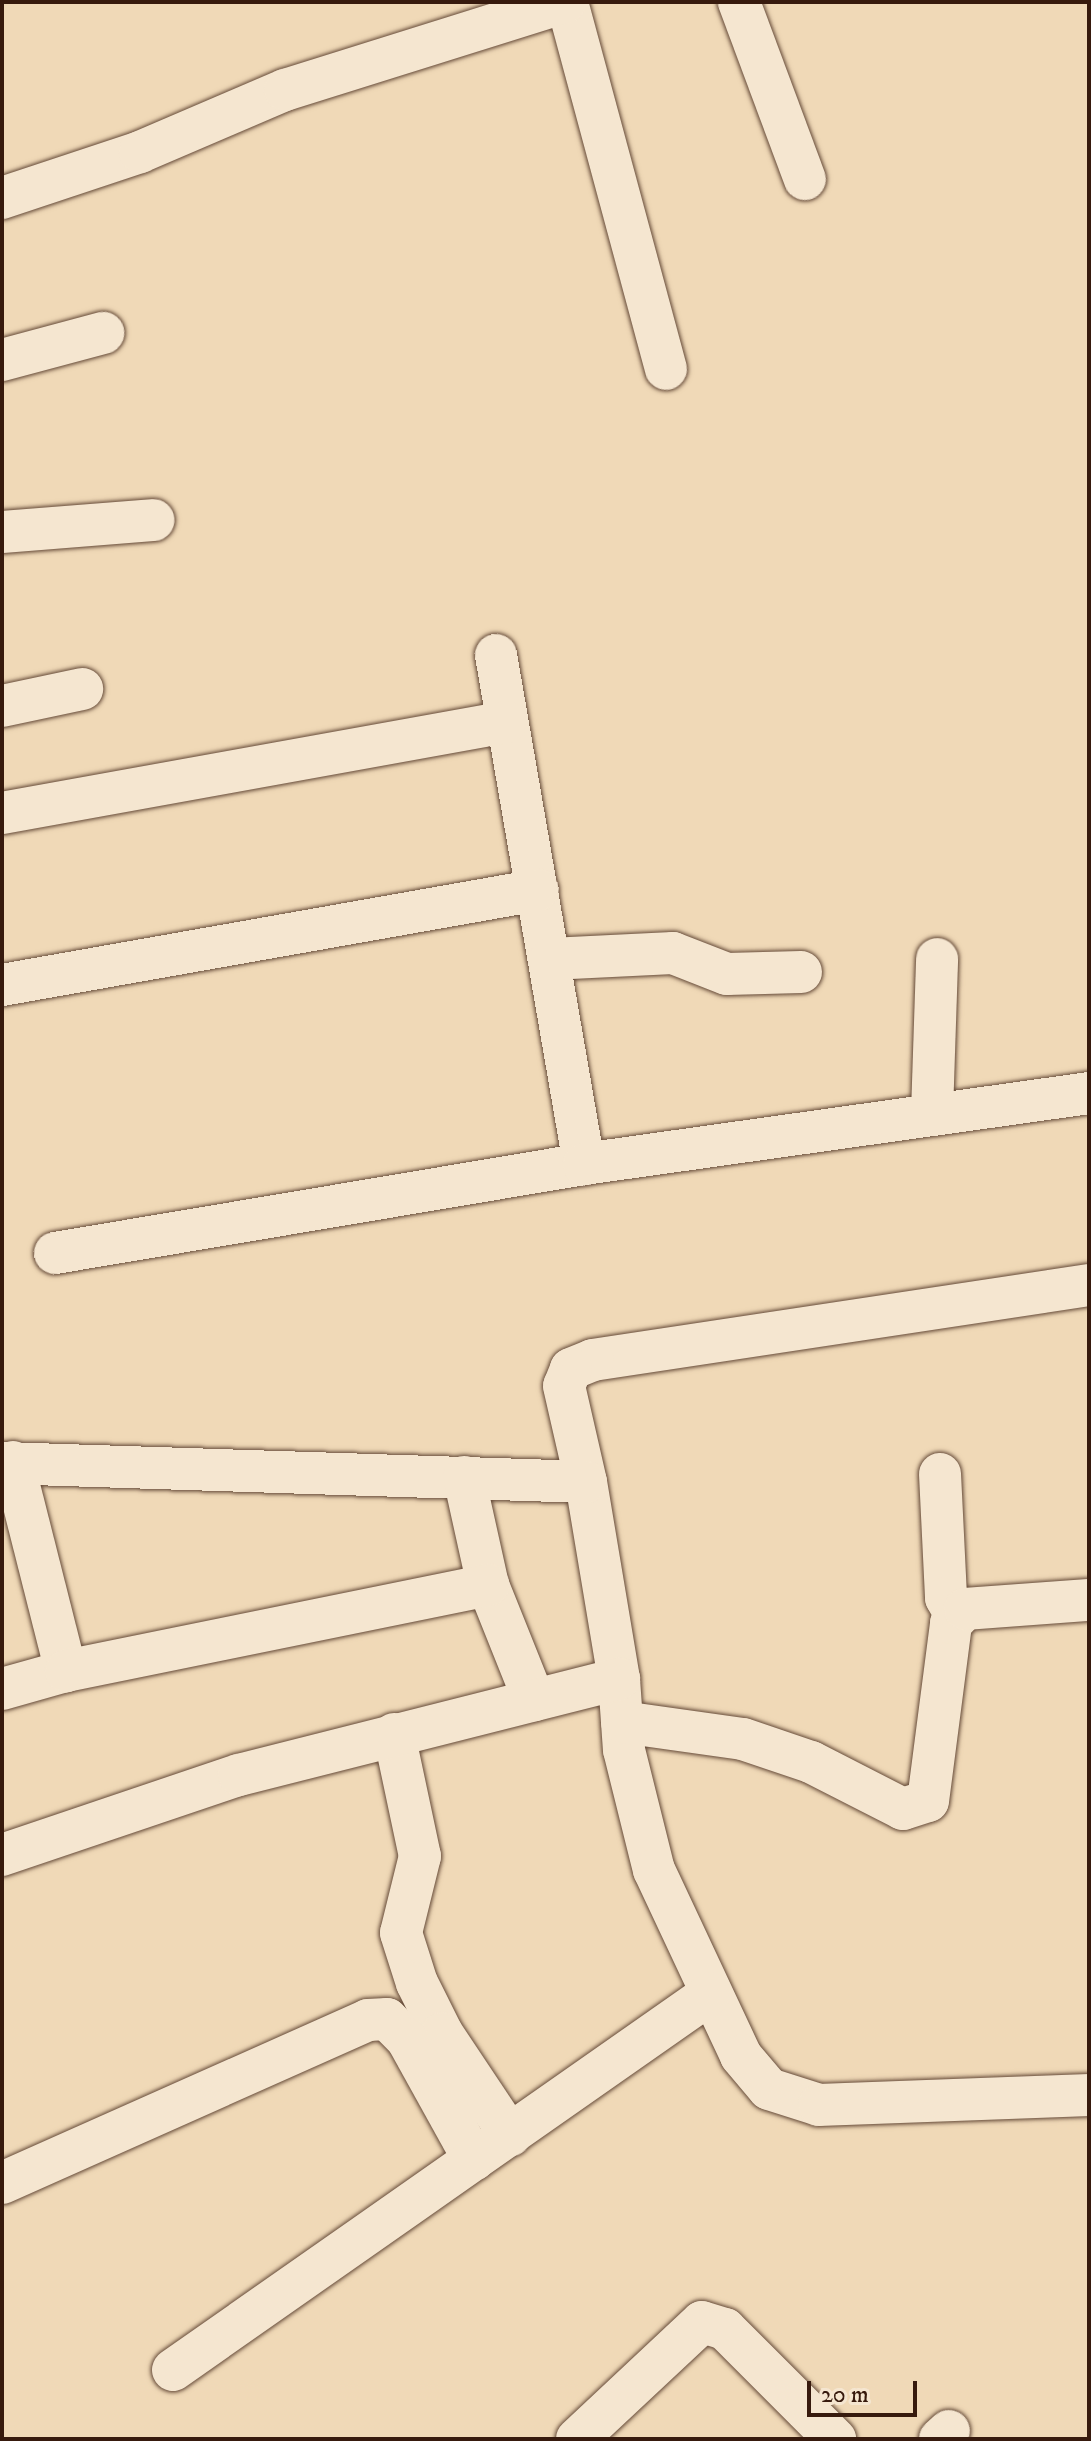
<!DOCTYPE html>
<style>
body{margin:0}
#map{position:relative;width:1091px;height:2441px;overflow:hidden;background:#f0d9b7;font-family:"IM FELL DW Pica",serif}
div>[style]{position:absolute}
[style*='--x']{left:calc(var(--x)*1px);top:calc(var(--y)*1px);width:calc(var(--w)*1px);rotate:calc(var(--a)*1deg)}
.roads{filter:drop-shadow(0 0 2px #654a38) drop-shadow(0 0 2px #654a38)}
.minor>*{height:42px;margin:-21px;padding:0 21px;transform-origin:21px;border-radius:21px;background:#f5e6d0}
span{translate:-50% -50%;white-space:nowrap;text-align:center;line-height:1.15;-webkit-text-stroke:6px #f5e6d0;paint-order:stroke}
.frame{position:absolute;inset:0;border:4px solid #371a0d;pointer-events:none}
.scale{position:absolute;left:807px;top:2381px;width:110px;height:36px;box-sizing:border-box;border:4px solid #371a0d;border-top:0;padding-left:10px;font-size:24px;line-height:28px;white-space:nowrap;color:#371a0d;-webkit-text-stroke:6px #f5e6d0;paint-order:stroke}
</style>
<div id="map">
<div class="roads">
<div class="minor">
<div style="--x:567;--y:2;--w:380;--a:74.9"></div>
<div style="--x:739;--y:2;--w:189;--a:69.6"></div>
<div style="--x:2;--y:198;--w:145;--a:-18.4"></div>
<div style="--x:140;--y:152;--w:158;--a:-23.2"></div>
<div style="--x:285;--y:90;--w:294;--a:-17.4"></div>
<div style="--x:2;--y:360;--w:105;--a:-15"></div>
<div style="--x:2;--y:532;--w:152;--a:-4.5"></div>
<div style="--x:496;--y:655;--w:517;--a:80.19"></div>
<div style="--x:2;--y:706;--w:82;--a:-12"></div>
<div style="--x:2;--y:813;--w:512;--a:-10.23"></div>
<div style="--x:550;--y:959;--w:123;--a:-2.8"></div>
<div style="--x:673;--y:953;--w:58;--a:21.3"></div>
<div style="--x:727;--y:974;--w:74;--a:-1.5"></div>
<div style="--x:2;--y:985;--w:544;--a:-10.05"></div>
<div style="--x:932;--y:1113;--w:154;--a:-88.1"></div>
<div style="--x:55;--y:1253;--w:536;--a:-9.55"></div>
<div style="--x:584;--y:1164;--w:510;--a:-8"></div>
<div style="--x:1089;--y:1285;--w:502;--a:171.4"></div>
<div style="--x:593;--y:1360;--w:24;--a:158"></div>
<div style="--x:571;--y:1369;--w:18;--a:112"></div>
<div style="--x:564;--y:1386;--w:98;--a:77.1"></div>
<div style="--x:586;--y:1482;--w:200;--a:80.5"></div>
<div style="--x:619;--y:1679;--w:71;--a:86"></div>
<div style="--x:624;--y:1750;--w:124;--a:76"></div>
<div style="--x:654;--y:1870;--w:205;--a:64.9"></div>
<div style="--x:741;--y:2056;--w:43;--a:49.7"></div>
<div style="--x:769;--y:2089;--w:52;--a:17.7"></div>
<div style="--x:819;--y:2105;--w:270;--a:-2.1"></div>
<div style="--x:13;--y:1462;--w:216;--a:75.8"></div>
<div style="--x:2;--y:1463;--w:584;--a:1.86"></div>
<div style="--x:940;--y:1474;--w:124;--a:87.2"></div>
<div style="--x:946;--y:1598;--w:22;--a:60"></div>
<div style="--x:464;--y:1477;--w:111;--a:77.5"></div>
<div style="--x:488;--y:1585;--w:124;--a:68.2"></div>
<div style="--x:2;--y:1689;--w:66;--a:-15.7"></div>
<div style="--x:66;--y:1671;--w:431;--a:-11.5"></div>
<div style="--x:622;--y:1722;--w:122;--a:8"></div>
<div style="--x:743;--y:1739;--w:72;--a:18.7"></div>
<div style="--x:811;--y:1762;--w:103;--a:27.1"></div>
<div style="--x:903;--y:1809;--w:26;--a:-18"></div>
<div style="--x:928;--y:1801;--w:179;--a:-82.6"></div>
<div style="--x:951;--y:1623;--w:20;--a:-45"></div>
<div style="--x:965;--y:1609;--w:124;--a:-4.2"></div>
<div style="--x:394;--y:1734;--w:125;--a:78"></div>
<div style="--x:420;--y:1856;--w:79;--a:103.9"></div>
<div style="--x:401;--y:1933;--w:52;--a:72.3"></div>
<div style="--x:417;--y:1983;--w:56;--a:63.4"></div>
<div style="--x:442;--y:2033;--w:123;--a:56.3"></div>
<div style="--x:2;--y:1855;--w:250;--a:-18.7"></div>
<div style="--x:239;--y:1775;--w:392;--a:-14.2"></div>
<div style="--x:2;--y:2183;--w:401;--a:-24"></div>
<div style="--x:368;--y:2020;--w:19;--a:-3"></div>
<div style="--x:387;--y:2019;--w:28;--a:45"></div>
<div style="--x:407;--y:2039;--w:138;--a:61"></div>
<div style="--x:173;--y:2370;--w:656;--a:-35"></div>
<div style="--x:577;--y:2439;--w:171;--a:-43.1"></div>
<div style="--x:702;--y:2322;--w:24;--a:17"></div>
<div style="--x:725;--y:2329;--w:156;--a:45"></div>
<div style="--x:940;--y:2439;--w:12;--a:-42"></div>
</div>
</div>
<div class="frame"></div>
<div class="scale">20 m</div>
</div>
